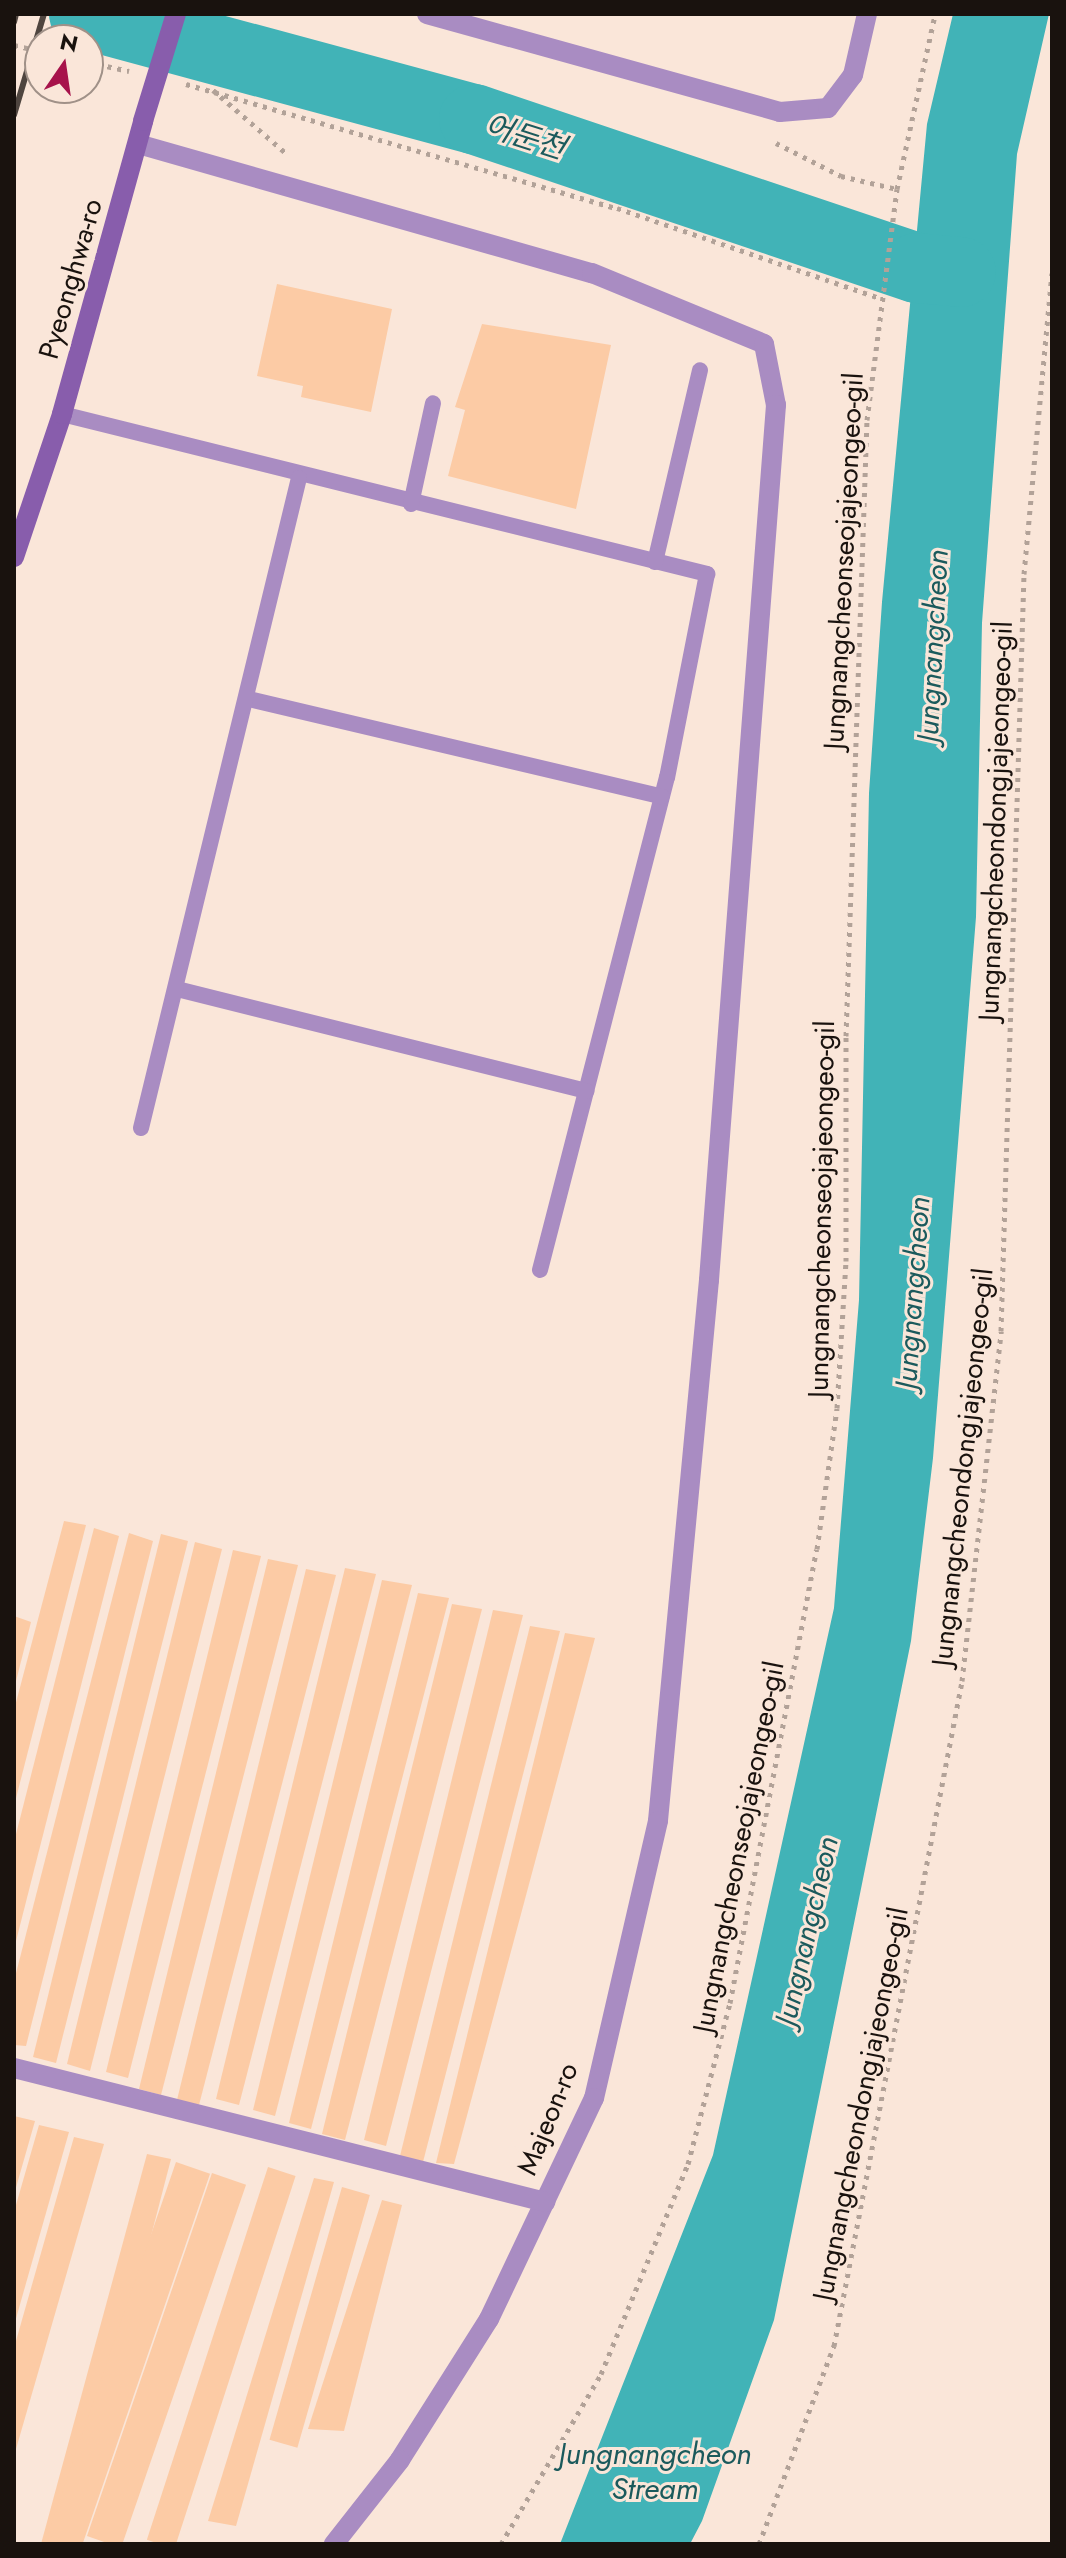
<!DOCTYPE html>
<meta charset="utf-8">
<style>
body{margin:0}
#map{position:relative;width:1066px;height:2558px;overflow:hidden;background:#fae6d9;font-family:Jost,"Noto Sans KR",sans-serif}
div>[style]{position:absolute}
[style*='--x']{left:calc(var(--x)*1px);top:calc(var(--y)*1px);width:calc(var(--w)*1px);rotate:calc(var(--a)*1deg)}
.water>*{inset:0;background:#41b3b7}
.river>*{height:70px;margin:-35px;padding:0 35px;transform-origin:35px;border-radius:35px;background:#41b3b7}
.building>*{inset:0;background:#fccba5;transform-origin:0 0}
.path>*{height:5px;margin-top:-2.5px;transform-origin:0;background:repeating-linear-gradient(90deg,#b2a298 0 4px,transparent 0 10px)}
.lane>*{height:16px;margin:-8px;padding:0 8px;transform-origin:8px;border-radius:8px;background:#a98cc2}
.street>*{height:20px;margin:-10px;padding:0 10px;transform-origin:10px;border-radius:10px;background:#a98cc2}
.secondary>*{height:20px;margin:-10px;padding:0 10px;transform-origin:10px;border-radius:10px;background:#885dac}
.rail>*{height:6px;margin:-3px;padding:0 3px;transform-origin:3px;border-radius:3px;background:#4f453f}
.secondary-bridge>*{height:20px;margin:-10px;padding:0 10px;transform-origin:10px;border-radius:10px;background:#885dac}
span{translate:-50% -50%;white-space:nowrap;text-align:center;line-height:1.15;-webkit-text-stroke:6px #fae6d9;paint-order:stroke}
.street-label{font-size:28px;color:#19120e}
.water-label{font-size:30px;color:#1b5a5c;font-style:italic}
.frame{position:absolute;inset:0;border:16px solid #19120e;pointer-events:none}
.north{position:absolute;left:24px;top:24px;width:80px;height:80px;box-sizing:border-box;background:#fae6d9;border:2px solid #a09188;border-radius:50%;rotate:13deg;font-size:22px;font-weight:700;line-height:32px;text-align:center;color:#19120e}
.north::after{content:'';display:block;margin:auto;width:28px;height:36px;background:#a7134b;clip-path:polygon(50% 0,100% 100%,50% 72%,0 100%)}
</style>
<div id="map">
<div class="water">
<div style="clip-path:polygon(953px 14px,1049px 14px,1017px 154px,982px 623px,976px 917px,933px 1458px,911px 1641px,774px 2320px,702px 2521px,690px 2544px,560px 2544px,713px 2155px,834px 1608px,859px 1300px,869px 793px,882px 602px,927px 124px)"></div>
</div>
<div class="river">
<div style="--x:84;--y:14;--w:404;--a:15.1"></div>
<div style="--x:474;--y:119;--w:467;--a:18.6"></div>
<div style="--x:917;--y:268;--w:44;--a:5.2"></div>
</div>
<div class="building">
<div style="clip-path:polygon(277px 284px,392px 309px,371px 412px,301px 397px,303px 386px,257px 376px)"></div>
<div style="clip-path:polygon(482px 324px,611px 345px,576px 509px,448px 476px,465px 410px,455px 407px)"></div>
<div style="clip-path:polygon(64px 1521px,86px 1525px,14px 1806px,14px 1710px)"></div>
<div style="clip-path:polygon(94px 1528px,119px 1536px,14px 1949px,14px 1842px)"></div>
<div style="clip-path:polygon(129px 1533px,153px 1541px,26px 2046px,14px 2045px,14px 1981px)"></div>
<div style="clip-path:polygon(161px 1534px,188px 1541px,56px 2063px,33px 2057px)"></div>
<div style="clip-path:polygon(195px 1542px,222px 1549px,90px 2071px,67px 2064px)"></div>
<div style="clip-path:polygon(233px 1550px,261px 1556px,128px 2078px,106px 2072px)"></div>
<div style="clip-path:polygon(268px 1559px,298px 1565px,161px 2095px,139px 2089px)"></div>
<div style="clip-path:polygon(345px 1568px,376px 1574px,239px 2105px,216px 2099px)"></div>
<div style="clip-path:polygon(306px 1569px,336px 1575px,199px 2105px,177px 2100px)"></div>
<div style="clip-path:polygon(382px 1580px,412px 1585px,275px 2116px,253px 2110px)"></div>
<div style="clip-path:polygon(418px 1593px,449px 1598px,311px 2129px,289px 2123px)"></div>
<div style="clip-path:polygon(452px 1604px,482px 1609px,345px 2140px,322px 2134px)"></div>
<div style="clip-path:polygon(493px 1610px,523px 1615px,386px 2146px,364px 2140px)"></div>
<div style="clip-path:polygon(14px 1616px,31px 1622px,15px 1685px,14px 1685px)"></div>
<div style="clip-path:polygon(530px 1626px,560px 1631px,423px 2162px,400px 2156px)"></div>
<div style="clip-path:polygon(565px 1633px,595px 1638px,454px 2164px,436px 2163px)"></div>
<div style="clip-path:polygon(14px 2116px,35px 2121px,15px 2191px,14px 2190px)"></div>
<div style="clip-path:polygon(39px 2125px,69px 2132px,15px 2322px,14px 2212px)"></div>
<div style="clip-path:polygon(74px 2137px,104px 2144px,14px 2456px,14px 2348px)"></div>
<div style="clip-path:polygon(147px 2154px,171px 2159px,71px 2544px,41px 2544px)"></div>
<div style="left:176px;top:2162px;width:36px;height:395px;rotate:19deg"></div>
<div style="left:268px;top:2167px;width:29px;height:392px;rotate:18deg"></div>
<div style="left:212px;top:2173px;width:36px;height:384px;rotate:19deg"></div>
<div style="clip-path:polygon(314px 2178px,334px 2182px,236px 2526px,208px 2521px)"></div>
<div style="left:342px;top:2187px;width:29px;height:263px;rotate:16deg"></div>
<div style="clip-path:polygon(382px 2200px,402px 2205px,344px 2431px,308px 2429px)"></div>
</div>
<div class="path">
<div style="--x:14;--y:45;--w:27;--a:13"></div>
<div style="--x:88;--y:62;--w:42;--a:12.4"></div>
<div style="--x:186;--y:84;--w:448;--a:16.1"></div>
<div style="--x:617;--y:208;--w:278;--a:18.9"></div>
<div style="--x:213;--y:90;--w:98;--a:40.9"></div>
<div style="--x:776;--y:143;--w:73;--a:26.9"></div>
<div style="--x:841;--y:176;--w:57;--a:13.1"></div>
<div style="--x:501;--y:2544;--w:197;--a:-59.5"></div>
<div style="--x:601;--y:2374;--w:227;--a:-67.5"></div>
<div style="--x:688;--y:2164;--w:166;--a:-75.4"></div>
<div style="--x:730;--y:2003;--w:462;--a:-79.2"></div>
<div style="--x:817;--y:1549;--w:142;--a:-81.9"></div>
<div style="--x:837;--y:1408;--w:147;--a:-86.5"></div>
<div style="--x:846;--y:1261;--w:225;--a:-90"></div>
<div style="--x:846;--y:1036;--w:616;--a:-88.05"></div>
<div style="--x:867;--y:420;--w:233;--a:-82.6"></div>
<div style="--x:897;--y:189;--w:179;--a:-77.7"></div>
<div style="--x:759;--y:2544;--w:212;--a:-69.3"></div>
<div style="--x:834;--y:2346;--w:677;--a:-79.1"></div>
<div style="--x:962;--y:1681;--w:352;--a:-83.6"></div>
<div style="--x:1001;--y:1331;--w:757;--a:-88.26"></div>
<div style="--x:1024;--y:574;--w:302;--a:-84.7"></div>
</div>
<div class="lane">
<div style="--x:62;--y:414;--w:665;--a:13.93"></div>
<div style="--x:707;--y:574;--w:207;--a:101.1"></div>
<div style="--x:667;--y:777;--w:509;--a:104.45"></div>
<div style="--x:411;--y:504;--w:103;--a:-77.7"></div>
<div style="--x:655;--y:562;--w:197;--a:-76.8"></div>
<div style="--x:249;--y:699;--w:424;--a:13.3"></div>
<div style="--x:177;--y:989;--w:422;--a:14"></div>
<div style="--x:141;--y:1128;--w:669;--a:-76.34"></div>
</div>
<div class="street">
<div style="--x:427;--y:14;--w:366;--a:15.5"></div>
<div style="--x:780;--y:112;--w:48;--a:-4.8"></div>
<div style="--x:828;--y:108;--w:41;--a:-52.9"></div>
<div style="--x:853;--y:75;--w:63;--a:-77.1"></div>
<div style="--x:138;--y:144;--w:472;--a:15.9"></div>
<div style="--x:592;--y:273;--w:186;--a:22.4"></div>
<div style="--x:764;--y:344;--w:62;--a:78.9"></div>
<div style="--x:776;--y:405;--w:878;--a:94.38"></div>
<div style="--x:709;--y:1280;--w:543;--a:95.39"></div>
<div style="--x:658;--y:1821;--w:284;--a:103"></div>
<div style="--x:594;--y:2098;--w:245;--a:115.4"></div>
<div style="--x:489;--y:2319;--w:167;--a:122.3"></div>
<div style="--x:400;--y:2460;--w:107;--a:128.2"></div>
<div style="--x:14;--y:2068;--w:548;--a:14.16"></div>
</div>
<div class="secondary">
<div style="--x:14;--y:557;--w:151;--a:-71.4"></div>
<div style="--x:62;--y:414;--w:304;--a:-74.5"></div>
</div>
<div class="rail">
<div style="--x:14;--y:22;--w:8;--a:-76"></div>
<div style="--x:14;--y:115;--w:105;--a:-73.5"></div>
</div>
<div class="secondary-bridge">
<div style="--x:143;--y:121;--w:112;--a:-72.9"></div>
</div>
<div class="street-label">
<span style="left:71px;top:279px;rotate:-74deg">Pyeonghwa-ro</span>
<span style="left:844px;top:561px;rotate:-87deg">Jungnangcheonseojajeongeo-gil</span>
<span style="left:996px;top:821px;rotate:-88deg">Jungnangcheondongjajeongeo-gil</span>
<span style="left:822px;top:1209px;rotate:-89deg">Jungnangcheonseojajeongeo-gil</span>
<span style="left:963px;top:1467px;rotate:-84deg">Jungnangcheondongjajeongeo-gil</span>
<span style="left:739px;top:1847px;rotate:-79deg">Jungnangcheonseojajeongeo-gil</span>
<span style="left:861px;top:2104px;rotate:-79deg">Jungnangcheondongjajeongeo-gil</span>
<span style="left:548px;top:2119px;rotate:-68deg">Majeon-ro</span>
</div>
<div class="water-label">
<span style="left:525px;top:137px;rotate:18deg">어둔천</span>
<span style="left:933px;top:646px;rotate:-87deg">Jungnangcheon</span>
<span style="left:913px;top:1293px;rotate:-86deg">Jungnangcheon</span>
<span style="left:807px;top:1931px;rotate:-77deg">Jungnangcheon</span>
<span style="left:655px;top:2471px">Jungnangcheon<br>Stream</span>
</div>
<div class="frame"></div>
<div class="north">N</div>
</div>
